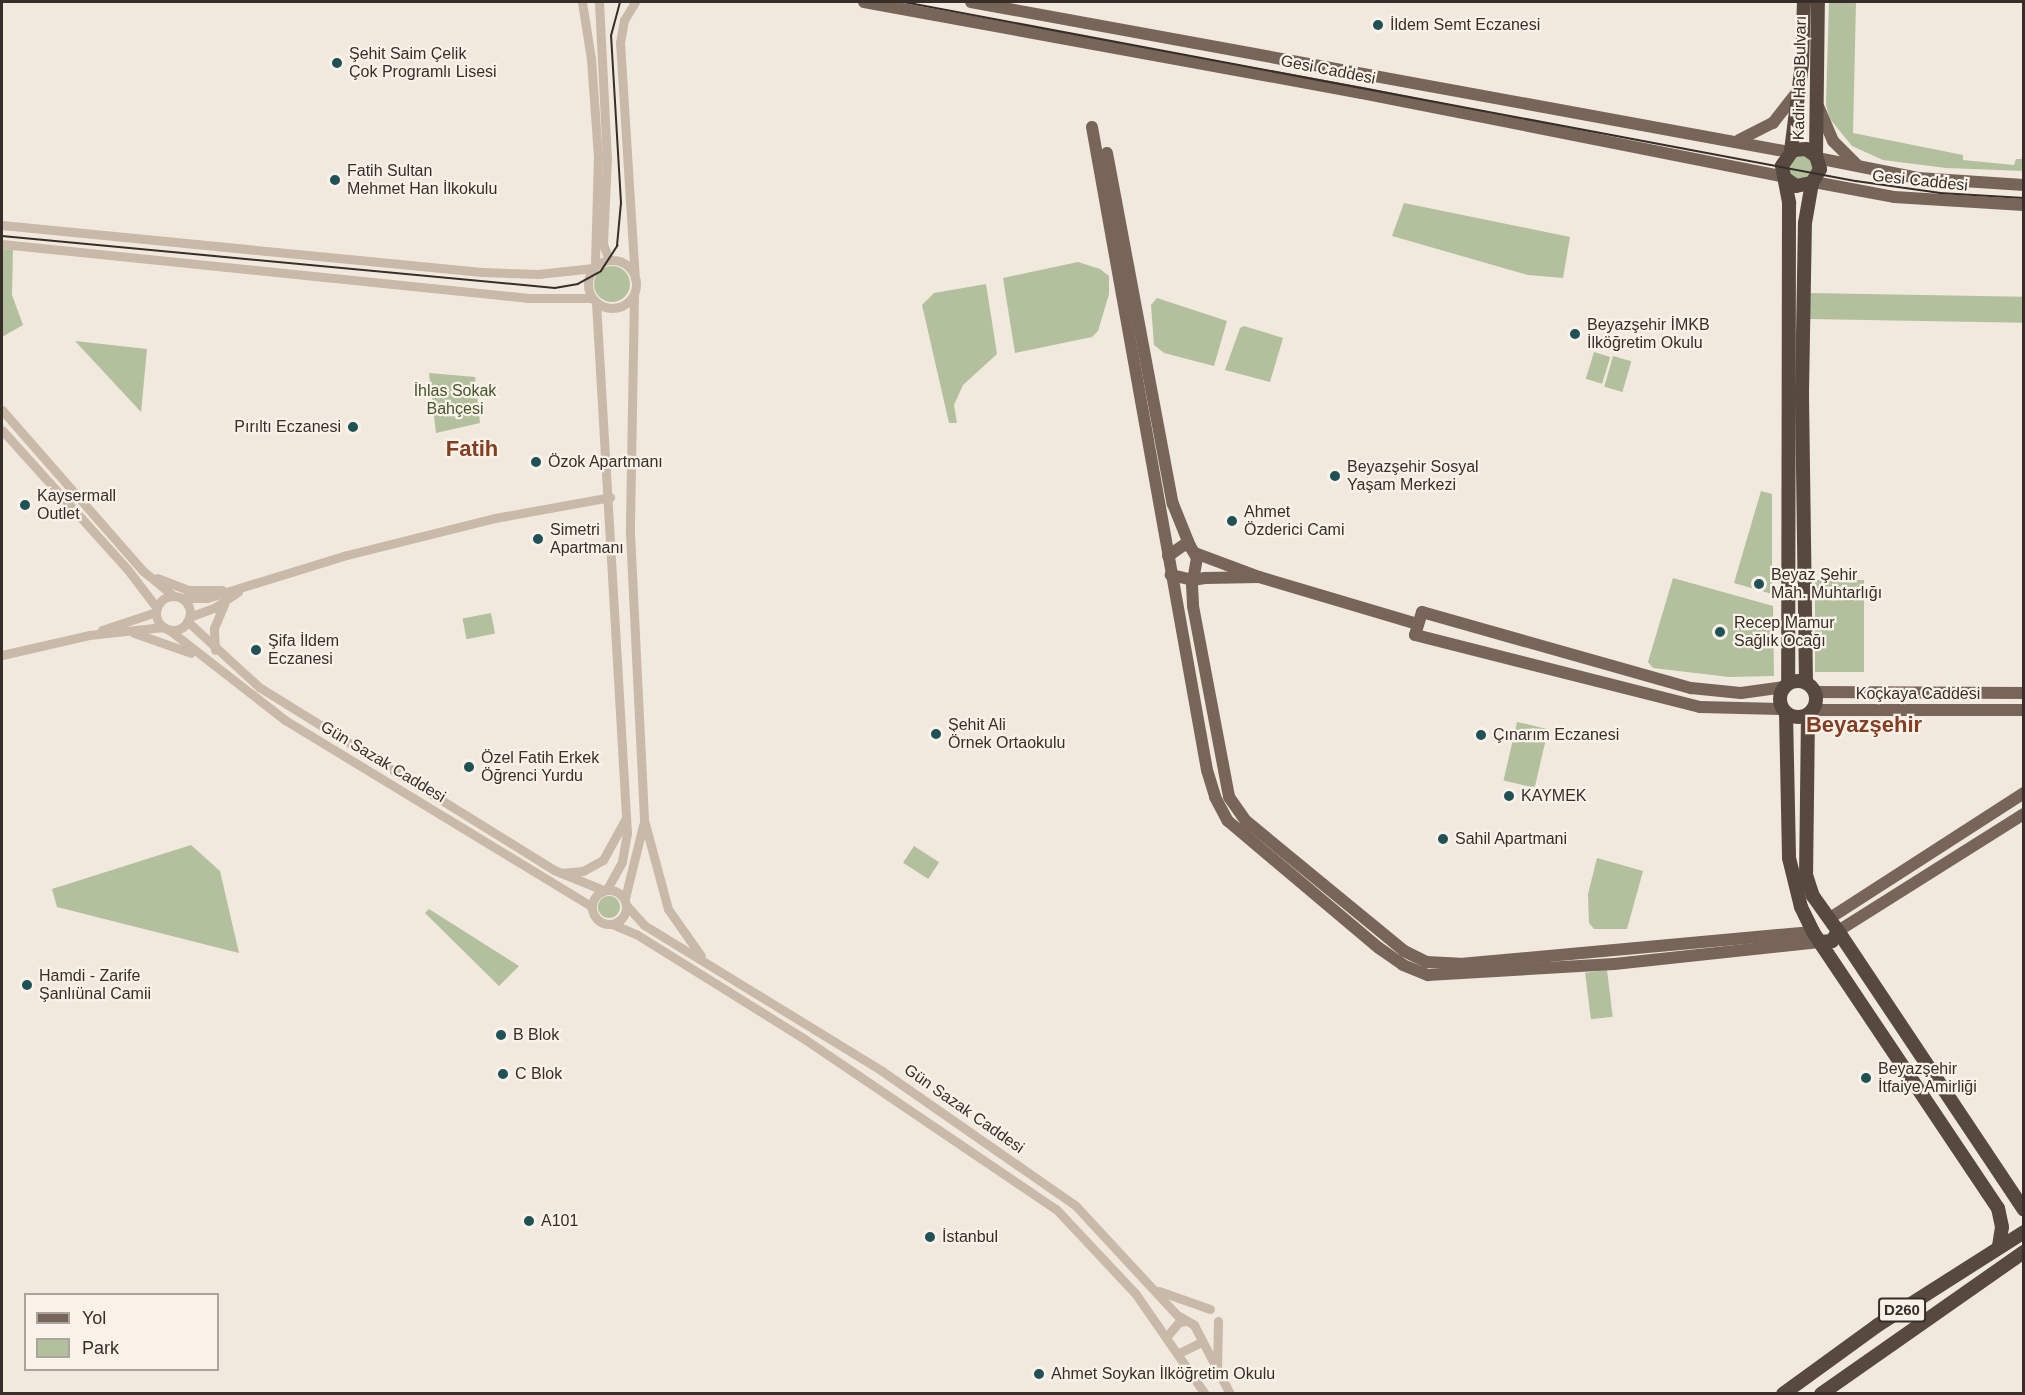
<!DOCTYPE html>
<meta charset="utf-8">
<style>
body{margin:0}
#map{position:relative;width:2025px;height:1395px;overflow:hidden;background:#f1e9dd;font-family:Helvetica,sans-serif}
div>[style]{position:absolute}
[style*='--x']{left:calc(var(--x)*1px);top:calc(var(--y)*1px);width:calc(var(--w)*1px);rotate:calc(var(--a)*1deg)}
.green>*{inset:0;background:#b3c09d;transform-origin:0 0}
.round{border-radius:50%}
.minor>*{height:9px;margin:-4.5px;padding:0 4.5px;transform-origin:4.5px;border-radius:4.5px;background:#c9b9a9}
.minor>.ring{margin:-4.5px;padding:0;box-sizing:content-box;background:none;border:9px solid #c9b9a9;border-radius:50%}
.major>*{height:12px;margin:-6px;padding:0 6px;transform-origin:6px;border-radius:6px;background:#78655a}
.highway>*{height:14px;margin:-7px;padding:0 7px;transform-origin:7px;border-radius:7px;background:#574840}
.highway>.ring{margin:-7px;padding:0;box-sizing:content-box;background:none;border:14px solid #574840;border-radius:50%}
.tram>*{height:1.5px;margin:-0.75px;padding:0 0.75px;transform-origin:0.75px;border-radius:0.75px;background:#372e29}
.dots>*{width:16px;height:16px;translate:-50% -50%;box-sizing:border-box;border:3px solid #f9f2e9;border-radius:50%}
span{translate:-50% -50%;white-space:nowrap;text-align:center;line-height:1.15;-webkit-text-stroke:4.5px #f9f2e9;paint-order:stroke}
.shield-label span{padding:2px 4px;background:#f9f2e9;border:2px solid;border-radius:4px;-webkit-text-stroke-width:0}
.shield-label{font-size:15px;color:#372e29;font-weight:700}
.poi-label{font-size:16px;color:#372e29}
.left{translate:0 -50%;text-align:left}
.right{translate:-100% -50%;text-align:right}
.street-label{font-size:16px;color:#372e29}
.park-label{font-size:16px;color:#45542d}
.district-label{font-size:22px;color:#833e24;font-weight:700}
.frame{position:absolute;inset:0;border:3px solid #372e29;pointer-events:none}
.legend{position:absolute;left:24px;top:1293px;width:195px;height:78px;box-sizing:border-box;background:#f9f2e9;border:2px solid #aba49c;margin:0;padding:8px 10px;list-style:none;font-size:18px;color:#372e29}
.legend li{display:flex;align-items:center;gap:12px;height:30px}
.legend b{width:30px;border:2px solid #aba49c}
</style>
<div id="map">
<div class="green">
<div style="clip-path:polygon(1829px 2px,1856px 2px,1853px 133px,1963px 155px,1963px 160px,2014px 165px,2016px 159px,2023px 159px,2023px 171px,1946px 168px,1883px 160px,1852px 146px,1830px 119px,1826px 105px)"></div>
<div style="clip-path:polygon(1807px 155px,1815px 168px,1812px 177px,1795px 180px,1787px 170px,1793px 156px)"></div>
<div style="clip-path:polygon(1404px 203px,1570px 237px,1563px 278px,1528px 275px,1392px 236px)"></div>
<div style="clip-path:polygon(2px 249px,13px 250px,12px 295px,23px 325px,2px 337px)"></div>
<div style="clip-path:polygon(1078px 262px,1100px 269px,1109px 276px,1109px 294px,1098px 331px,1092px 337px,1015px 353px,1003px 278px)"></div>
<div class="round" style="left:594px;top:266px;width:36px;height:36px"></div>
<div style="clip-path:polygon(986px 284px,997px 354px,963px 385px,954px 405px,957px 423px,949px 423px,922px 305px,934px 293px)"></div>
<div style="left:1809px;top:293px;width:214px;height:26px;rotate:1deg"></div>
<div style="clip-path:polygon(1157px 298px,1227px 321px,1214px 366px,1164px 353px,1154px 345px,1151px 305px)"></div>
<div style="clip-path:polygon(1244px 326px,1283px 338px,1270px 382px,1225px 370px,1240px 328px)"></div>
<div style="clip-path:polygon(75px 341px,147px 349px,141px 412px)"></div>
<div style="left:1594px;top:352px;width:17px;height:28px;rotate:17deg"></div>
<div style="left:1613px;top:356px;width:19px;height:32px;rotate:16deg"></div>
<div style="clip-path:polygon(429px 373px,475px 377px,480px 423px,436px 433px)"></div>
<div style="clip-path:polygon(1761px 491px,1772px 494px,1772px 594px,1734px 583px)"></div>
<div style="clip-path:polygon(1673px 578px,1773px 606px,1774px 676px,1729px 677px,1653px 668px,1648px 662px)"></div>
<div style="left:1815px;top:580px;width:49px;height:92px"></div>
<div style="left:491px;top:613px;width:21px;height:29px;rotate:79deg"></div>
<div style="left:1517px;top:722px;width:32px;height:60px;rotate:13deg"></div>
<div style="clip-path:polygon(191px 845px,220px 871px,239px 953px,57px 907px,52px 889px)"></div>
<div style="left:914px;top:846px;width:30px;height:20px;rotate:33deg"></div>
<div style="clip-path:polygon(1597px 858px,1643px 871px,1627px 929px,1594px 929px,1589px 923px,1588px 894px)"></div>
<div class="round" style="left:598px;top:896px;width:22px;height:22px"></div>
<div style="clip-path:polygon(429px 909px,519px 966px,499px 986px,425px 913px)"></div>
<div style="left:1607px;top:970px;width:47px;height:22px;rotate:83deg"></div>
</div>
<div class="minor">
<div style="--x:582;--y:2;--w:58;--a:81"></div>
<div style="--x:591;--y:59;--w:97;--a:85.9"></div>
<div style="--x:598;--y:156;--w:110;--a:91.6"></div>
<div style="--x:599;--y:2;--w:156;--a:87.1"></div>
<div style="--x:607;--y:158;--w:86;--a:92.7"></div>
<div style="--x:603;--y:244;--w:17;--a:69"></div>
<div style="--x:635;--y:2;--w:21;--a:121"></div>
<div style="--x:624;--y:20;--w:22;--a:100"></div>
<div style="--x:620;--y:42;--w:237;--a:86.4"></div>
<div style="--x:2;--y:225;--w:482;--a:5.6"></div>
<div style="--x:482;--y:272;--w:56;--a:2"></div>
<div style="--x:538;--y:274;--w:56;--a:-6.1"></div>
<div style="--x:2;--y:244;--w:530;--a:5.85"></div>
<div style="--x:529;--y:298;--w:63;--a:0"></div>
<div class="ring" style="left:588px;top:260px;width:39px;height:39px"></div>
<div style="--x:634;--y:294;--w:239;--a:91"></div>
<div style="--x:630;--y:533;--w:287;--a:87.2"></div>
<div style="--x:644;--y:820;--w:92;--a:74.9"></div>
<div style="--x:668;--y:909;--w:57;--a:54.9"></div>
<div style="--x:596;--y:302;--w:532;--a:86.66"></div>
<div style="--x:627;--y:833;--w:29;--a:100"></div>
<div style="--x:622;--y:862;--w:31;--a:119"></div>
<div style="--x:2;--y:410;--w:214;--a:48.8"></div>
<div style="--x:143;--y:571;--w:40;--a:39"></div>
<div style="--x:2;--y:430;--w:188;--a:48"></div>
<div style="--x:128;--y:570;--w:48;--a:52.7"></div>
<div style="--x:157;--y:578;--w:34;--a:21"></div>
<div style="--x:189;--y:590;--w:33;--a:0"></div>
<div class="ring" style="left:156px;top:596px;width:25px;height:25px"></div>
<div style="--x:182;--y:598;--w:25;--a:0"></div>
<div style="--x:207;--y:598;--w:146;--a:-17.1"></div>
<div style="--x:347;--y:555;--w:153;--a:-14"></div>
<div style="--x:495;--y:518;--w:117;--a:-10.3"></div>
<div style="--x:189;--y:617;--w:27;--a:-20"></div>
<div style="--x:214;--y:608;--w:29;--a:-34"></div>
<div style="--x:187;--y:621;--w:98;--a:42.5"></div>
<div style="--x:259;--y:687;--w:347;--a:31.8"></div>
<div style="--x:554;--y:870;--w:53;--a:22.2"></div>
<div style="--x:168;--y:629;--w:148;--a:37.9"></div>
<div style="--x:285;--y:720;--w:359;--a:31.3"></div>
<div style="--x:102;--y:630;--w:57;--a:-18.4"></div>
<div style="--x:134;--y:633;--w:60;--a:19.3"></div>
<div style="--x:215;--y:650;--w:22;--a:-93"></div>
<div style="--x:214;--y:628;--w:26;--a:-67"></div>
<div style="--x:2;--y:655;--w:89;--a:-12.9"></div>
<div style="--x:89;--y:635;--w:75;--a:-6.1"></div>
<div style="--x:561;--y:873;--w:22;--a:-5"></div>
<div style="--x:583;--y:871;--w:23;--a:-29"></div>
<div style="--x:603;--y:860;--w:46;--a:-61.2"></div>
<div class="ring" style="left:592px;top:890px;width:25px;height:25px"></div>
<div style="--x:625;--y:898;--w:75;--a:-76.1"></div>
<div style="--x:627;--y:906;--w:25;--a:48"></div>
<div style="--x:644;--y:925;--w:279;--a:31.5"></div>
<div style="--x:882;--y:1071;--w:235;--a:34.8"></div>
<div style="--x:1075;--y:1205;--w:150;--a:47.2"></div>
<div style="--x:1177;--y:1315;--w:20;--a:30"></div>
<div style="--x:1194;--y:1325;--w:78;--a:62.4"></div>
<div style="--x:612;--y:924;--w:26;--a:23"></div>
<div style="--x:636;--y:934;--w:197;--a:31.9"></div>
<div style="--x:803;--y:1038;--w:305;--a:34.1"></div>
<div style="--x:1056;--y:1209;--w:115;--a:46.8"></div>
<div style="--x:1135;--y:1293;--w:123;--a:55.3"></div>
<div style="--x:1159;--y:1291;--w:54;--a:19.4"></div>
<div style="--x:1168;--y:1335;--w:17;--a:-50"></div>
<div style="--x:1179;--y:1322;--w:8;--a:-7"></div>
<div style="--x:1179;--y:1353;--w:25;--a:-26"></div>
<div style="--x:1217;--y:1369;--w:48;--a:-88.8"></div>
</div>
<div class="major">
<div style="--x:864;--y:2;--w:506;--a:10.36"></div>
<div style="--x:1362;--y:93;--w:431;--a:11.2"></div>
<div style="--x:971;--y:2;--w:832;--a:10.39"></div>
<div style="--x:1819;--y:108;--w:36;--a:67"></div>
<div style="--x:1833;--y:141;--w:34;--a:45"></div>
<div style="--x:1092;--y:127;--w:653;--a:79.86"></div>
<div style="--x:1207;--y:770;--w:28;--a:73"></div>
<div style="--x:1215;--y:797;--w:27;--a:62"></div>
<div style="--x:1228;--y:821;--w:197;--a:40.1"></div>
<div style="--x:1379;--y:948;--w:29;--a:35"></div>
<div style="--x:1403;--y:965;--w:27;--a:22"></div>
<div style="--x:1428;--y:975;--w:186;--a:-3.4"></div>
<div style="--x:1614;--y:964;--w:207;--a:-6.1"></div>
<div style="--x:1739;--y:140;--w:38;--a:-27"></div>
<div style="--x:1773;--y:123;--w:41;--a:-52"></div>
<div style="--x:1107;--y:153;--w:357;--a:79.4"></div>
<div style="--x:1173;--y:504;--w:45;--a:68"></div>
<div style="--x:1817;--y:158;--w:103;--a:11.2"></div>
<div style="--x:1918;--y:178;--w:106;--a:3.8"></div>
<div style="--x:1814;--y:182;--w:81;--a:10.6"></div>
<div style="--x:1894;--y:197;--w:130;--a:3.5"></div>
<div style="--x:1195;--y:553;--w:68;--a:20.6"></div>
<div style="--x:1259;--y:577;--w:166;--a:16.5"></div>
<div style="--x:1168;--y:556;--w:19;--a:-35"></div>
<div style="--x:1184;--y:545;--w:6;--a:9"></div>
<div style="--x:1190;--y:546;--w:14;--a:60"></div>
<div style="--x:1197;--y:558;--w:22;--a:100"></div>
<div style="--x:1193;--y:580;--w:23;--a:-167"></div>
<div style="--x:1259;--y:577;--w:54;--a:178.9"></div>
<div style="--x:1205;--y:578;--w:12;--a:171"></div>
<div style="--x:1193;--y:580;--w:5;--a:101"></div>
<div style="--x:1192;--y:585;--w:21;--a:87"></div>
<div style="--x:1193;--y:606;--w:194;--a:79.3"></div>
<div style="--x:1229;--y:797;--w:29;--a:55"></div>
<div style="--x:1246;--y:821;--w:205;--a:39.4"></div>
<div style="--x:1404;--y:951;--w:25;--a:26"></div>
<div style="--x:1427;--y:962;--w:33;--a:3"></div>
<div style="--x:1460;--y:964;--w:354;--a:-5.2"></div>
<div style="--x:1815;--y:692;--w:209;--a:0.3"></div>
<div style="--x:1782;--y:709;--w:82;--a:-178.6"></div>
<div style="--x:1700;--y:707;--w:294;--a:-165.8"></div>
<div style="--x:1415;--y:635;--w:24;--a:-73"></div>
<div style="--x:1422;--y:612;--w:280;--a:15.8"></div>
<div style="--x:1691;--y:688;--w:50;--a:5.7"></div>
<div style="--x:1741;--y:693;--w:43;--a:-7.9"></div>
<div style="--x:1813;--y:710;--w:211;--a:0"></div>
<div style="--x:1830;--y:918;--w:231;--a:-32.8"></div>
<div style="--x:1838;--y:931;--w:220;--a:-32.2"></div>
</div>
<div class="highway">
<div style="--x:1791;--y:151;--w:88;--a:-82.8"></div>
<div style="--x:1802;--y:64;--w:62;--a:-88.2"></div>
<div style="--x:1816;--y:156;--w:154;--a:-89.3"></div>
<div style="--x:1786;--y:179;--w:12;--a:35"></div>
<div style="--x:1796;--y:186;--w:16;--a:-11"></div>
<div style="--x:1812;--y:183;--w:16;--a:-60"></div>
<div style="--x:1820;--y:169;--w:14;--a:-107"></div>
<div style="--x:1816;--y:156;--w:12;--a:-145"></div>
<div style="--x:1806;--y:149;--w:13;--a:176"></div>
<div style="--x:1793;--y:150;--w:19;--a:125"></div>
<div style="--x:1782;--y:166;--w:38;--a:79"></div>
<div style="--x:1789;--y:203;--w:480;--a:90.1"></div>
<div class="ring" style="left:1780px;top:681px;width:22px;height:22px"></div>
<div style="--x:1806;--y:683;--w:291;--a:-90.8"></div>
<div style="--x:1802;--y:392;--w:169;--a:-89"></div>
<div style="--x:1805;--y:223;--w:41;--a:-80.1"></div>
<div style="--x:1786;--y:713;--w:145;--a:88.8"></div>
<div style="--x:1789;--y:858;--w:50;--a:76.2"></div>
<div style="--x:1801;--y:907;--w:28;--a:64"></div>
<div style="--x:1813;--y:932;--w:332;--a:56.2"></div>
<div style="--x:1998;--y:1208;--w:19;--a:78"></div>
<div style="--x:2002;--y:1227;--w:20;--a:99"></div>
<div style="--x:1808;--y:715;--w:160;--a:90.7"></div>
<div style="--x:1806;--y:875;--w:22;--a:72"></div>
<div style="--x:1813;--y:896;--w:43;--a:54.5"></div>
<div style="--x:1838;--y:931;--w:12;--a:121"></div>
<div style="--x:1832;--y:941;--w:12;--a:175"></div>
<div style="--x:1838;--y:931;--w:335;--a:56.3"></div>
<div style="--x:1783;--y:1394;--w:117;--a:-36"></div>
<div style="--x:1878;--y:1325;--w:173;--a:-32.5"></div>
<div style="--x:1821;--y:1394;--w:248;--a:-35"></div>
</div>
<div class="tram">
<div style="--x:904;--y:2;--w:969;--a:10.65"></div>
<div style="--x:1856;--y:181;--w:85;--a:8.1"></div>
<div style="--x:1940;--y:193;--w:84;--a:3.4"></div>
<div style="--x:2;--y:236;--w:555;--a:5.37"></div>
<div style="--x:555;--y:288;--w:23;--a:-10"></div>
<div style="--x:578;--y:284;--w:26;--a:-29"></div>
<div style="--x:601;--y:271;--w:30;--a:-57"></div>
<div style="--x:617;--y:246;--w:43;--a:-84.7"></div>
<div style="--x:621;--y:203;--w:167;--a:-93.4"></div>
<div style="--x:611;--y:36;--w:35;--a:-75"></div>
</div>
<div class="dots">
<div style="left:1378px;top:25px;background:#1f5157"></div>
<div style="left:337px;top:63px;background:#1f5157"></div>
<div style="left:335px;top:180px;background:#1f5157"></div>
<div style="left:1575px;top:334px;background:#1f5157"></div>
<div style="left:353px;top:427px;background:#1f5157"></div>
<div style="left:536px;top:462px;background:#1f5157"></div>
<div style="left:1335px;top:476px;background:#1f5157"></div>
<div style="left:25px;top:505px;background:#1f5157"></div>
<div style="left:1232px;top:521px;background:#1f5157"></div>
<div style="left:538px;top:539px;background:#1f5157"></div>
<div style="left:1759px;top:584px;background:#1f5157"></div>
<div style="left:1720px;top:632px;background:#1f5157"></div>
<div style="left:256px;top:650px;background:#1f5157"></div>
<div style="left:936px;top:734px;background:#1f5157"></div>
<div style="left:1481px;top:735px;background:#1f5157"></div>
<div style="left:469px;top:767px;background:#1f5157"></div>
<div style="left:1509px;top:796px;background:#1f5157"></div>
<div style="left:1443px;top:839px;background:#1f5157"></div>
<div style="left:27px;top:985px;background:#1f5157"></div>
<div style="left:501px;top:1035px;background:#1f5157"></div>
<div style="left:503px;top:1074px;background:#1f5157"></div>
<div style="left:1866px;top:1078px;background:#1f5157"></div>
<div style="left:529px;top:1221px;background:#1f5157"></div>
<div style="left:930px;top:1237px;background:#1f5157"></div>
<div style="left:1039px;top:1374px;background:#1f5157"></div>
</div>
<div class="shield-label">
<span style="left:1902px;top:1310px">D260</span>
</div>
<div class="poi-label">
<span class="left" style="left:1390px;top:25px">İldem Semt Eczanesi</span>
<span class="left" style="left:349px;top:63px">Şehit Saim Çelik<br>Çok Programlı Lisesi</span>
<span class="left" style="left:347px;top:180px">Fatih Sultan<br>Mehmet Han İlkokulu</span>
<span class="left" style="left:1587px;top:334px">Beyazşehir İMKB<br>İlköğretim Okulu</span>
<span class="right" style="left:341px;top:427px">Pırıltı Eczanesi</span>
<span class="left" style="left:548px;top:462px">Özok Apartmanı</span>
<span class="left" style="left:1347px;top:476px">Beyazşehir Sosyal<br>Yaşam Merkezi</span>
<span class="left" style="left:37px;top:505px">Kaysermall<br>Outlet</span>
<span class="left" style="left:1244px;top:521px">Ahmet<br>Özderici Cami</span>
<span class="left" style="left:550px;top:539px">Simetri<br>Apartmanı</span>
<span class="left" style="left:1771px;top:584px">Beyaz Şehir<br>Mah. Muhtarlığı</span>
<span class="left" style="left:1734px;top:632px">Recep Mamur<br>Sağlık Ocağı</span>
<span class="left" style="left:268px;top:650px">Şifa İldem<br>Eczanesi</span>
<span class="left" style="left:948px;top:734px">Şehit Ali<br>Örnek Ortaokulu</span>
<span class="left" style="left:1493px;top:735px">Çınarım Eczanesi</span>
<span class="left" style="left:481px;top:767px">Özel Fatih Erkek<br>Öğrenci Yurdu</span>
<span class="left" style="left:1521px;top:796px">KAYMEK</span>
<span class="left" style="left:1455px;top:839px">Sahil Apartmani</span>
<span class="left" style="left:39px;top:985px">Hamdi - Zarife<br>Şanlıünal Camii</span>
<span class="left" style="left:513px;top:1035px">B Blok</span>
<span class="left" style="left:1878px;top:1078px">Beyazşehir<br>İtfaiye Amirliği</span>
<span class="left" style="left:515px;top:1074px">C Blok</span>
<span class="left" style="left:541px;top:1221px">A101</span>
<span class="left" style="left:942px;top:1237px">İstanbul</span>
<span class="left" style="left:1051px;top:1374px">Ahmet Soykan İlköğretim Okulu</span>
</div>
<div class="street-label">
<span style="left:1328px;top:70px;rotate:11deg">Gesi Caddesi</span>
<span style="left:1800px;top:78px;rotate:-89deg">Kadir Has Bulvarı</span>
<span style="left:1920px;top:181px;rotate:6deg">Gesi Caddesi</span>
<span style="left:1918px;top:694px">Koçkaya Caddesi</span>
<span style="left:383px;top:762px;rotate:31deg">Gün Sazak Caddesi</span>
<span style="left:964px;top:1109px;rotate:35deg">Gün Sazak Caddesi</span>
</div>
<div class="park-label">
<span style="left:455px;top:400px">İhlas Sokak<br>Bahçesi</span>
</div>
<div class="district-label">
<span style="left:472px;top:449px">Fatih</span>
<span style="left:1864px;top:725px">Beyazşehir</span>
</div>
<div class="frame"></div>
<ul class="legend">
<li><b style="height:8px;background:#78655a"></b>Yol</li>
<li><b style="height:16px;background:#b3c09d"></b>Park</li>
</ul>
</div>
